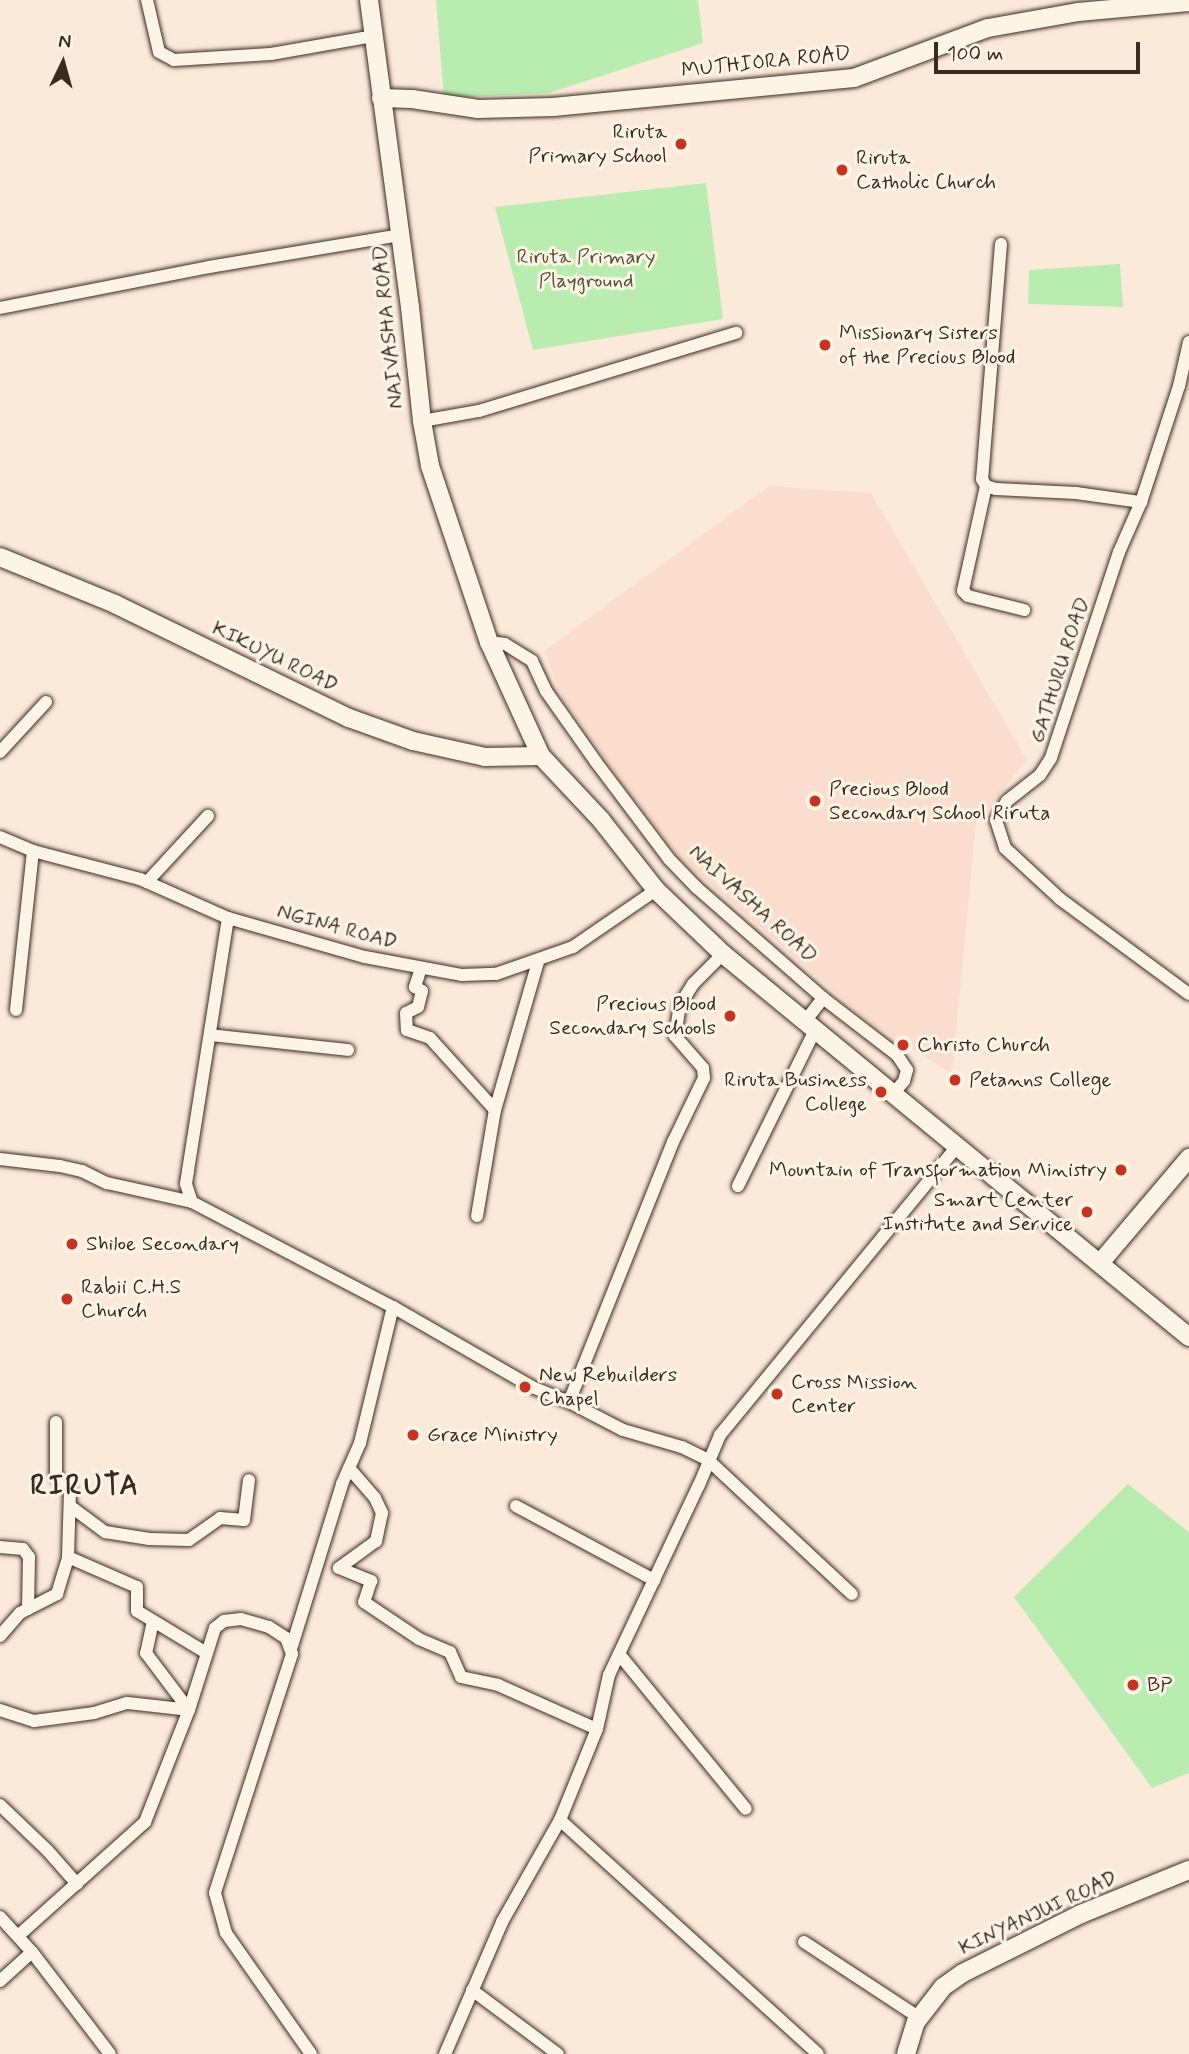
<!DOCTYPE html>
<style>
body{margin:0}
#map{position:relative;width:1189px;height:2054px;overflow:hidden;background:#fbeada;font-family:Mynerve,sans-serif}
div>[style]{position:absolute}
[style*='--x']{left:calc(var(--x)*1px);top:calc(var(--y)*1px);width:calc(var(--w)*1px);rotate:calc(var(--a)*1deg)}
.built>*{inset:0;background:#faddcd}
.green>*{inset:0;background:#b9edaf}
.roads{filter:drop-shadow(0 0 2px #3b2a1e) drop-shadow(0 0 2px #3b2a1e)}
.street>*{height:12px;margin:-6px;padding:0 6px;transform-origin:6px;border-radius:6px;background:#fcf5e5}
.secondary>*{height:18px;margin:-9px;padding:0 9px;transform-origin:9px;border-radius:9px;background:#fcf5e5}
.dots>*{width:19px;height:19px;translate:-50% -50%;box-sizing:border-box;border:4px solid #fcf5e5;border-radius:50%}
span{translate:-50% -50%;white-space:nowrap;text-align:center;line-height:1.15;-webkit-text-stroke:6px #fcf5e5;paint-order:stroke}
.street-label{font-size:21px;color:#3b2a1e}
.poi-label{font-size:21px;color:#3b2a1e}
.right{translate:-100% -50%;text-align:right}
.left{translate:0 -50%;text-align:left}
.park-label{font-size:21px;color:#54513b}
.district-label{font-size:28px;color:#3b2a1e;font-weight:700;letter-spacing:2px}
.north{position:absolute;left:28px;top:28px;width:70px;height:70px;-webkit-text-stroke:5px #fcf5e5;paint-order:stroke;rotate:5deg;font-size:19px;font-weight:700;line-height:28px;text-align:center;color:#3b2a1e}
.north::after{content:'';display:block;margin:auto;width:24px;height:32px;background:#3b2a1e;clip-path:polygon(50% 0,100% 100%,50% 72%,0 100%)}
.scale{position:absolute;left:934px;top:42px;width:206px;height:32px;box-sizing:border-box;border:4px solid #3b2a1e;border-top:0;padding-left:9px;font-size:21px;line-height:24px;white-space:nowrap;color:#3b2a1e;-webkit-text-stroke:5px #fcf5e5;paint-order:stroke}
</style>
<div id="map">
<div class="built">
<div style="clip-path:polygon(769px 486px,871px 493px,1027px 760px,976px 823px,952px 1074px,867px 1020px,681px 859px,619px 779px,563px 699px,544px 651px)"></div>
</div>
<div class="green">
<div style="clip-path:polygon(436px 0,698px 0,703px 43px,549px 93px,444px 98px)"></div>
<div style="clip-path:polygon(706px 183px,723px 319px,533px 350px,495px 207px)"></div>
<div style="clip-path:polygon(1120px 264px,1123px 307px,1028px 304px,1029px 270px)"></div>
<div style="clip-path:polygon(1128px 1484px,1189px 1532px,1189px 1773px,1152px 1788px,1014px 1597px)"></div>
</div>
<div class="roads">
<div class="street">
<div style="--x:147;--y:0;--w:53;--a:77"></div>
<div style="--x:159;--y:52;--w:17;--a:28"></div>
<div style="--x:174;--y:60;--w:97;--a:-3.5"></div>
<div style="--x:271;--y:54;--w:105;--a:-9.9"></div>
<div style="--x:1001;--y:244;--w:236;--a:94.6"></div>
<div style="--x:982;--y:479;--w:8;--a:60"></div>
<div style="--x:986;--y:486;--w:10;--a:17"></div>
<div style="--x:996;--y:489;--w:80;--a:2.9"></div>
<div style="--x:1076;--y:493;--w:66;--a:7.9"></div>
<div style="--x:0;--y:308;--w:213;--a:-11.1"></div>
<div style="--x:209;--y:267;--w:195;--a:-9.5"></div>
<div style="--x:1189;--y:342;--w:45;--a:102.8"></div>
<div style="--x:1179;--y:386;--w:122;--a:108.1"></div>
<div style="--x:1141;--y:502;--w:55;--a:113.7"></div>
<div style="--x:1119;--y:552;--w:217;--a:108.3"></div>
<div style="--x:1051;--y:758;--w:20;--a:123"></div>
<div style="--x:1040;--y:775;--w:42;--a:141.8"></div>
<div style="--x:1007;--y:801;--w:22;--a:120"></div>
<div style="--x:996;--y:820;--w:29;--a:72"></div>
<div style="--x:1005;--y:848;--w:75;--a:42.8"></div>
<div style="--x:1060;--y:899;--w:160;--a:36.4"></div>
<div style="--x:422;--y:421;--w:58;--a:-10"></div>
<div style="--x:479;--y:411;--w:269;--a:-16.9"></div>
<div style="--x:986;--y:486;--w:107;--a:102.4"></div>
<div style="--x:963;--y:591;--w:7;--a:45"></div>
<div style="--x:968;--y:596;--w:58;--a:14"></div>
<div style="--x:489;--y:642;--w:16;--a:7"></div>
<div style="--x:505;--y:644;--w:32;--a:32"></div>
<div style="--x:532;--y:661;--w:33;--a:65"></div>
<div style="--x:546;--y:691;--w:87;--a:54.8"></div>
<div style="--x:596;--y:762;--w:121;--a:53"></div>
<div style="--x:669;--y:859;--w:40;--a:46"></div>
<div style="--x:697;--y:888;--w:167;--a:41.1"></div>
<div style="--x:823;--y:998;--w:93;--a:37.6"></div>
<div style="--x:897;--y:1055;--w:18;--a:56"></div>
<div style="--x:907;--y:1070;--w:11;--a:105"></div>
<div style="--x:904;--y:1081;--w:17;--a:130"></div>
<div style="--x:0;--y:752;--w:68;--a:-47.4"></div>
<div style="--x:0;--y:837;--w:36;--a:23"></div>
<div style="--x:33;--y:851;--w:111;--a:14.7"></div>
<div style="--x:140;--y:879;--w:96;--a:23.9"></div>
<div style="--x:228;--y:918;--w:142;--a:15.9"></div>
<div style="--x:365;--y:957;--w:99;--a:10.5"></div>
<div style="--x:462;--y:975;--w:34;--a:-2"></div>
<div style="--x:496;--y:974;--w:82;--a:-19.3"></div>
<div style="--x:573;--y:947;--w:101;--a:-34.5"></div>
<div style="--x:147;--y:882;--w:90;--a:-47.3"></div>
<div style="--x:228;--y:918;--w:256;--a:99"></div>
<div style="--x:188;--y:1171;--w:13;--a:99"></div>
<div style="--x:186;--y:1184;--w:19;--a:72"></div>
<div style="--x:192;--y:1202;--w:227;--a:27.6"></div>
<div style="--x:393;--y:1307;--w:160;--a:29.9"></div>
<div style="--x:532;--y:1387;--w:40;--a:22"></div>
<div style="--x:569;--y:1402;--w:61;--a:27.4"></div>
<div style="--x:623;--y:1430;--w:61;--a:16.1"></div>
<div style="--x:682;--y:1447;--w:28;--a:26"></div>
<div style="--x:707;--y:1459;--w:198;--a:43"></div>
<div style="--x:421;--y:968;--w:20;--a:108"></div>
<div style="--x:415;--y:987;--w:8;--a:30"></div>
<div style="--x:422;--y:991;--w:16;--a:104"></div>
<div style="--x:418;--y:1007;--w:13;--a:153"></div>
<div style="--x:406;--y:1013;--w:17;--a:87"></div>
<div style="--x:407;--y:1030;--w:24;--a:19"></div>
<div style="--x:430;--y:1038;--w:97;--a:47.9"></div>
<div style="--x:16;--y:1010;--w:160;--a:-83.9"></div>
<div style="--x:806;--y:1020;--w:28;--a:-52"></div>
<div style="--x:210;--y:1035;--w:139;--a:6.2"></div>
<div style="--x:0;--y:1159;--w:60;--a:6.7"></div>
<div style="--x:60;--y:1166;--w:23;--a:13"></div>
<div style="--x:82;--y:1171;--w:28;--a:26"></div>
<div style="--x:107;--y:1183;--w:87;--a:12.6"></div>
<div style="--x:738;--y:1186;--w:176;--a:-63.7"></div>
<div style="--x:477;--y:1216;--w:108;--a:-80.4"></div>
<div style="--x:495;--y:1110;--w:154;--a:-73.8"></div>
<div style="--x:569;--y:1402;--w:280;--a:-68.2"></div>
<div style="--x:673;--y:1142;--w:71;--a:-64.2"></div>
<div style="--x:704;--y:1078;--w:10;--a:-96"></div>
<div style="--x:703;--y:1068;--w:43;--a:-131.2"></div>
<div style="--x:675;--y:1036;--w:31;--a:-81"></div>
<div style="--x:680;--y:1005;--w:25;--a:-58"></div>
<div style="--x:693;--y:984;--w:42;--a:-45"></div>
<div style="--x:56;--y:1422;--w:54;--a:90"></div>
<div style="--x:56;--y:1476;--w:20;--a:45"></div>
<div style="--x:70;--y:1490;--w:67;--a:91.7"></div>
<div style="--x:68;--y:1557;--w:75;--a:23.5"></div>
<div style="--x:137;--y:1587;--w:24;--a:90"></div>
<div style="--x:137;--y:1611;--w:79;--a:31.1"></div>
<div style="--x:349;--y:1468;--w:40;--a:49"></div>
<div style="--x:375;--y:1498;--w:17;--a:65"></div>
<div style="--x:382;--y:1513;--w:29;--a:102"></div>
<div style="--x:376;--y:1541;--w:46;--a:143.9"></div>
<div style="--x:339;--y:1568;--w:35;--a:22"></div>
<div style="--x:371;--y:1581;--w:22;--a:108"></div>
<div style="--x:364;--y:1602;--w:66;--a:33.9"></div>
<div style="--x:419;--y:1639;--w:34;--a:23"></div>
<div style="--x:450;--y:1652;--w:27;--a:66"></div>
<div style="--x:461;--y:1677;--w:38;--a:12"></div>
<div style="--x:498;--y:1685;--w:108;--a:24"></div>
<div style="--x:70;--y:1506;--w:44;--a:36.6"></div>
<div style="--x:105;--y:1532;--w:45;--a:9"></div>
<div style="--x:149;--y:1539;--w:40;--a:1.4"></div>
<div style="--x:189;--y:1540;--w:38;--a:-35"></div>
<div style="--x:220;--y:1518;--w:24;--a:5"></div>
<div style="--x:244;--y:1520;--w:40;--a:-82.9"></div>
<div style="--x:516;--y:1506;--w:157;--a:28.2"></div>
<div style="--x:0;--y:1547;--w:23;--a:5"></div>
<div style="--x:23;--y:1549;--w:10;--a:53"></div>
<div style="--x:29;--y:1557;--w:52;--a:91.1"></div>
<div style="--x:153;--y:1621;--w:33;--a:102"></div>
<div style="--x:146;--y:1653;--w:71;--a:53"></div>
<div style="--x:0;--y:1636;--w:30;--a:-49"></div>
<div style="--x:20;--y:1613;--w:42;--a:-27.2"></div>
<div style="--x:57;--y:1594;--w:39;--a:-73"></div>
<div style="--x:292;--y:1646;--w:170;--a:-72.8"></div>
<div style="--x:342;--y:1484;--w:45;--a:-66.3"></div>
<div style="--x:360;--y:1443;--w:140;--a:-76.4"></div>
<div style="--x:619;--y:1654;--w:200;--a:50.7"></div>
<div style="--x:0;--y:1710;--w:36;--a:18"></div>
<div style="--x:34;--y:1721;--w:61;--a:-7.6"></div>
<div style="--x:94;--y:1713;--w:34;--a:-17"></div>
<div style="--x:127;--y:1703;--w:62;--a:6.4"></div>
<div style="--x:0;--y:1805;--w:66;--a:43.8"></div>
<div style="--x:48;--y:1851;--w:44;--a:48.7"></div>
<div style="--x:560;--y:1820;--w:348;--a:42.2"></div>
<div style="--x:0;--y:1917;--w:47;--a:47.6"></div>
<div style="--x:32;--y:1952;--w:128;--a:52.6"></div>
<div style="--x:18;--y:1936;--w:171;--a:-41.9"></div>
<div style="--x:145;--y:1822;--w:120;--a:-68.6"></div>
<div style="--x:189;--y:1710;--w:86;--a:-72.4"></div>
<div style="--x:215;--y:1628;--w:11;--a:-38"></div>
<div style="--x:224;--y:1621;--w:17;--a:-7"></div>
<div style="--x:241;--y:1619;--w:29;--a:16"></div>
<div style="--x:269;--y:1627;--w:20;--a:33"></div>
<div style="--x:286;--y:1638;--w:17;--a:69"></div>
<div style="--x:292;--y:1654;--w:251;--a:107.9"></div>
<div style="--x:215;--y:1893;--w:41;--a:74.6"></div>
<div style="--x:226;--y:1933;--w:148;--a:54.9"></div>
<div style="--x:804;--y:1942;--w:140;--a:33.3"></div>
<div style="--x:0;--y:1981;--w:43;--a:-42.2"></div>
<div style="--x:472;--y:1990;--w:107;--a:36.7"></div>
<div style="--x:445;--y:2054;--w:144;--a:-66.6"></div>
<div style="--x:502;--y:1922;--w:117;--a:-60.4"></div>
<div style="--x:560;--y:1820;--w:98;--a:-67.9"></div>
<div style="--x:597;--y:1729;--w:55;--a:-77.5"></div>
<div style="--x:609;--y:1675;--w:210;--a:-64.7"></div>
<div style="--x:699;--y:1485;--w:54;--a:-67.2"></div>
<div style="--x:720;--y:1435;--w:372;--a:-50.6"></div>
</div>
<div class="secondary">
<div style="--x:369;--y:0;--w:310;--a:82.4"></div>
<div style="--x:410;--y:307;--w:115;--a:84"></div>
<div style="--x:422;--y:421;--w:46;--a:79.9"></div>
<div style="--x:430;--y:466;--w:186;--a:71.5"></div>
<div style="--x:489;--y:642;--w:125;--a:65.5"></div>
<div style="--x:541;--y:756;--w:88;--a:46.8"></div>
<div style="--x:601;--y:820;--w:89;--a:51.8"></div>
<div style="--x:656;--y:890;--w:93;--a:43.7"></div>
<div style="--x:723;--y:954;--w:603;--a:39.42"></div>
<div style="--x:381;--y:98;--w:31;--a:2"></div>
<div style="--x:412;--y:99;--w:67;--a:8.6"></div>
<div style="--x:478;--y:109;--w:75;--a:-1.5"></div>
<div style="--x:553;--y:107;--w:302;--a:-5.5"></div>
<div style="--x:854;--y:78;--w:143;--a:-20.5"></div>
<div style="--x:988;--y:28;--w:91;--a:-10.1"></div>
<div style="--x:1078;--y:12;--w:111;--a:-5.1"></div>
<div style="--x:0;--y:557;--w:124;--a:22.2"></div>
<div style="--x:115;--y:604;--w:260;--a:26"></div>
<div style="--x:349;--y:718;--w:68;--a:19.8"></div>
<div style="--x:413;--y:741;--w:74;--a:12.5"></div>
<div style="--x:485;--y:757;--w:56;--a:-1"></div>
<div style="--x:1100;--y:1263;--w:138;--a:-49.7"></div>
<div style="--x:906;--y:2054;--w:34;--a:-73"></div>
<div style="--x:916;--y:2022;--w:44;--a:-52.4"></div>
<div style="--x:943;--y:1987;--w:24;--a:-35"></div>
<div style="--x:963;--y:1973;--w:132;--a:-26.6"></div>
<div style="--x:1081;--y:1914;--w:117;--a:-22.2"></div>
</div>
</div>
<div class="dots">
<div style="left:681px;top:144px;background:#c8321e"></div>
<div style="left:842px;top:170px;background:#c8321e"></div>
<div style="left:825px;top:345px;background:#c8321e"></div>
<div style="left:815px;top:801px;background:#c8321e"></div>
<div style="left:730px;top:1016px;background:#c8321e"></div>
<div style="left:903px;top:1045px;background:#c8321e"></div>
<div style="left:955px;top:1080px;background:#c8321e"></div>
<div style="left:881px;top:1092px;background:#c8321e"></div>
<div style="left:1121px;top:1170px;background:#c8321e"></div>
<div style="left:1087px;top:1212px;background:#c8321e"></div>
<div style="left:72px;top:1244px;background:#c8321e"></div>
<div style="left:67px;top:1299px;background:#c8321e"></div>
<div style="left:525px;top:1387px;background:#c8321e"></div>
<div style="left:777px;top:1394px;background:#c8321e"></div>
<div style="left:413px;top:1435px;background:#c8321e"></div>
<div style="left:1133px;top:1685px;background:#c8321e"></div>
</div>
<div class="street-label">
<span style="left:766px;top:62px;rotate:-6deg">MUTHIORA ROAD</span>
<span style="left:388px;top:327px;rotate:-96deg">NAIVASHA ROAD</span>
<span style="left:275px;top:657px;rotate:26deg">KIKUYU ROAD</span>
<span style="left:1060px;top:670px;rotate:-72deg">GATHURU ROAD</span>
<span style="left:753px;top:904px;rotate:42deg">NAIVASHA ROAD</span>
<span style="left:337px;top:927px;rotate:15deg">NGINA ROAD</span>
<span style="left:1038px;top:1913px;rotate:-25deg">KINYANJUI ROAD</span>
</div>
<div class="poi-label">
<span class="right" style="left:667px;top:144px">Riruta<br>Primary School</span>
<span class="left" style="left:856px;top:170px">Riruta<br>Catholic Church</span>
<span class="left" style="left:839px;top:345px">Missionary Sisters<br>of the Precious Blood</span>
<span class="left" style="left:829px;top:801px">Precious Blood<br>Secondary School Riruta</span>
<span class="right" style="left:716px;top:1016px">Precious Blood<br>Secondary Schools</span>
<span class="left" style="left:917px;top:1045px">Christo Church</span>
<span class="right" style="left:867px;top:1092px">Riruta Business<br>College</span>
<span class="left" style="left:969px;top:1080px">Petanns College</span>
<span class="right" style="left:1107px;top:1170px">Mountain of Transformation Ministry</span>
<span class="right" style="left:1073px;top:1212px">Smart Center<br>Institute and Service</span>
<span class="left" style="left:86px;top:1244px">Shiloe Secondary</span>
<span class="left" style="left:81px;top:1299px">Rabii C.H.S<br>Church</span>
<span class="left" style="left:539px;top:1387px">New Rebuilders<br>Chapel</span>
<span class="left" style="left:791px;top:1394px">Cross Mission<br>Center</span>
<span class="left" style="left:427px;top:1435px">Grace Ministry</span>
<span class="left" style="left:1147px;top:1685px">BP</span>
</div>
<div class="park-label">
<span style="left:586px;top:269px">Riruta Primary<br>Playground</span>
</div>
<div class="district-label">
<span style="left:85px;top:1487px">RIRUTA</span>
</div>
<div class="north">N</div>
<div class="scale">100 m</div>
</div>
